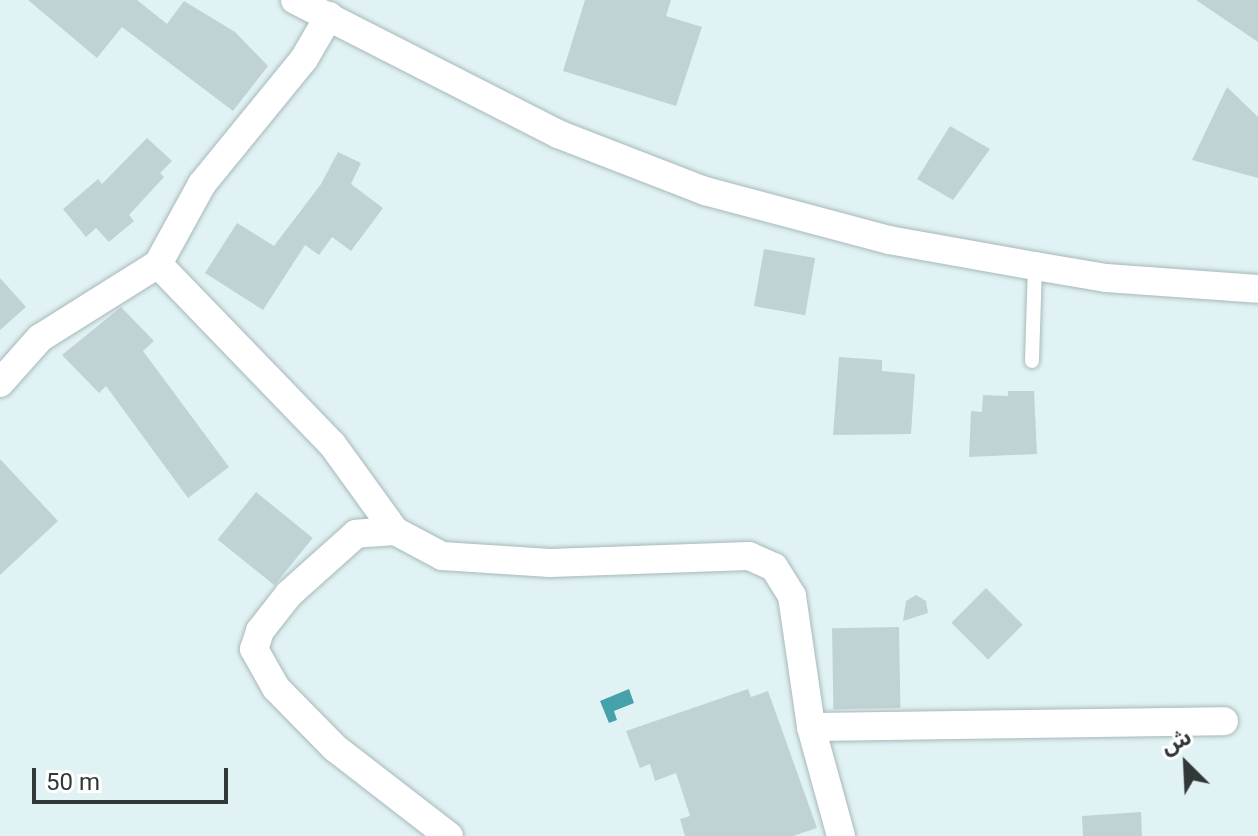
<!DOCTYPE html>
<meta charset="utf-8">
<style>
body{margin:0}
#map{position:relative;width:1258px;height:836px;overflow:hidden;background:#e0f2f4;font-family:Roboto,"Noto Sans Arabic",sans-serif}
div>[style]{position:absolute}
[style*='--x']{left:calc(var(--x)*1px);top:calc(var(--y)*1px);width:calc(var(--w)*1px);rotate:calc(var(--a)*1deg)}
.water>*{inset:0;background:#45a2aa}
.building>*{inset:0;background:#c0d2d4;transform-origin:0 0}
.roads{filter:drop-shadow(0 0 2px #a7b8ba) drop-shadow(0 0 2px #a7b8ba)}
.lane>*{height:14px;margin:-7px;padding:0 7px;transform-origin:7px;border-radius:7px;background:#fff}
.street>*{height:28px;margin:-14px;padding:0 14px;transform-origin:14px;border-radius:14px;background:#fff}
span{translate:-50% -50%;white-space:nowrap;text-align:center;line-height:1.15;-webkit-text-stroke:8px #fff;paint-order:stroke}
.north{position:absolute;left:1146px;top:724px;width:80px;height:80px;-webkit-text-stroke:6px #fff;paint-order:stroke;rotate:336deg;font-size:22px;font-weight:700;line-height:32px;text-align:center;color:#313838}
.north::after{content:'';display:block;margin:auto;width:28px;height:36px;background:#313838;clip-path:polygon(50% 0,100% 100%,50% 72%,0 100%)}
.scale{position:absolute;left:32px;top:768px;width:196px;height:36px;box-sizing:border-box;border:4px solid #313838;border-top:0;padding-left:10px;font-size:24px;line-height:28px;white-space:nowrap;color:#313838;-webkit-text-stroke:6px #fff;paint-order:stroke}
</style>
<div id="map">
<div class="water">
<div style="clip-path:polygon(629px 689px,634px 703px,614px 711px,617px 720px,609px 723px,600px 701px)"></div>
</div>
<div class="building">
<div style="clip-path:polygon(28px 0,137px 0,167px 24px,184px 1px,235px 32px,268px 66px,233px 111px,122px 27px,97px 58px)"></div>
<div style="clip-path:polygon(585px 0,671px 0,666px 16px,702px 27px,676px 106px,563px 71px)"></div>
<div style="clip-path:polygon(1196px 0,1258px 0,1258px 42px)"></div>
<div style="clip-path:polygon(1227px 87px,1258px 117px,1258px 178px,1192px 160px)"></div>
<div style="clip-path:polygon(950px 126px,990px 149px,953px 200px,917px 179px)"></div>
<div style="clip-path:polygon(147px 138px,172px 161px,160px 173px,164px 177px,129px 215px,134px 221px,109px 242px,96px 228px,86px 237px,63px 209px,98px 179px,102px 184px)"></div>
<div style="clip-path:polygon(338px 152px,361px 163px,351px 184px,383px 208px,351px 251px,332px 237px,319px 255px,305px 245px,263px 310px,205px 273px,237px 223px,274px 246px,321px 184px)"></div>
<div style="left:764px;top:249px;width:52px;height:58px;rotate:10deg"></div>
<div style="clip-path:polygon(0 278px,26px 307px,0 330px)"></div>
<div style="clip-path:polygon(121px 307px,154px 341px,143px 351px,229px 467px,188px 498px,106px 386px,99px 393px,62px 355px)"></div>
<div style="clip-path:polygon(839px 357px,882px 360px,882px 371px,915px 374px,911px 434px,833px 435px)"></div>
<div style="clip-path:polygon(1008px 391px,1034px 391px,1037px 454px,969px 457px,971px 411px,982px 412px,983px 395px,1008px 396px)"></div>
<div style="clip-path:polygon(0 459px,58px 521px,0 575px)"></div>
<div style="left:256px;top:492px;width:73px;height:61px;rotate:39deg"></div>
<div style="left:986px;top:588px;width:52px;height:49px;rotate:45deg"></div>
<div style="clip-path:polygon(916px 595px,926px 601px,928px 613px,903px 621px,906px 601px)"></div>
<div style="left:899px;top:627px;width:81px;height:67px;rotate:89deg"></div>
<div style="clip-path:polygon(748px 689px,751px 697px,768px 691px,817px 828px,793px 836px,685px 836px,680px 819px,690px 816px,676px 773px,655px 781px,650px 764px,640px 768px,626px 731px)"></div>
<div style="clip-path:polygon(1141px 812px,1142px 836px,1083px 836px,1082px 816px)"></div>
</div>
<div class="roads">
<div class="lane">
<div style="--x:1032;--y:361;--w:95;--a:-88.2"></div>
</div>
<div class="street">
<div style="--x:295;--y:0;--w:295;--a:27"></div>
<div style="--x:558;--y:134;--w:158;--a:21.2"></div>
<div style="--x:705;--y:191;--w:190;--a:14.9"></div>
<div style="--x:889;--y:240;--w:148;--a:10.1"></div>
<div style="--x:1035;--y:266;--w:72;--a:9.6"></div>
<div style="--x:1106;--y:278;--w:152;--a:4.1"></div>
<div style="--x:158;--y:264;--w:250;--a:46"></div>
<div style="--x:332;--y:444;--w:107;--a:54.1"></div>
<div style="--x:395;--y:531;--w:53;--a:28"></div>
<div style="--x:442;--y:556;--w:108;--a:3.7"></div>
<div style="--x:550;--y:563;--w:199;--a:-2"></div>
<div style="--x:749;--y:556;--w:27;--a:24"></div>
<div style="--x:774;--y:567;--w:34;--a:58"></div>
<div style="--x:792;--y:596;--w:132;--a:81.7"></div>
<div style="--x:811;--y:727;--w:113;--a:74.6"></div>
<div style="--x:0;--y:383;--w:60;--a:-48.4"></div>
<div style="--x:40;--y:338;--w:139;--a:-32.1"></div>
<div style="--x:158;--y:264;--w:91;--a:-61.2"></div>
<div style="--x:202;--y:184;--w:161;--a:-50.8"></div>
<div style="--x:304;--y:59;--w:50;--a:-59.8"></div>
<div style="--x:395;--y:531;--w:39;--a:176"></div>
<div style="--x:356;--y:534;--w:90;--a:138.2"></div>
<div style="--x:289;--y:594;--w:47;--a:128.1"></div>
<div style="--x:260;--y:631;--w:19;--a:108"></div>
<div style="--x:254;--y:649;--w:45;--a:60.6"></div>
<div style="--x:276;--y:688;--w:84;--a:45.5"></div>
<div style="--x:335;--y:748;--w:144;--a:37.7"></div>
<div style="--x:811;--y:727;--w:413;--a:-0.8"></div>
</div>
</div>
<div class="north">ش</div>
<div class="scale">50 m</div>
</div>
